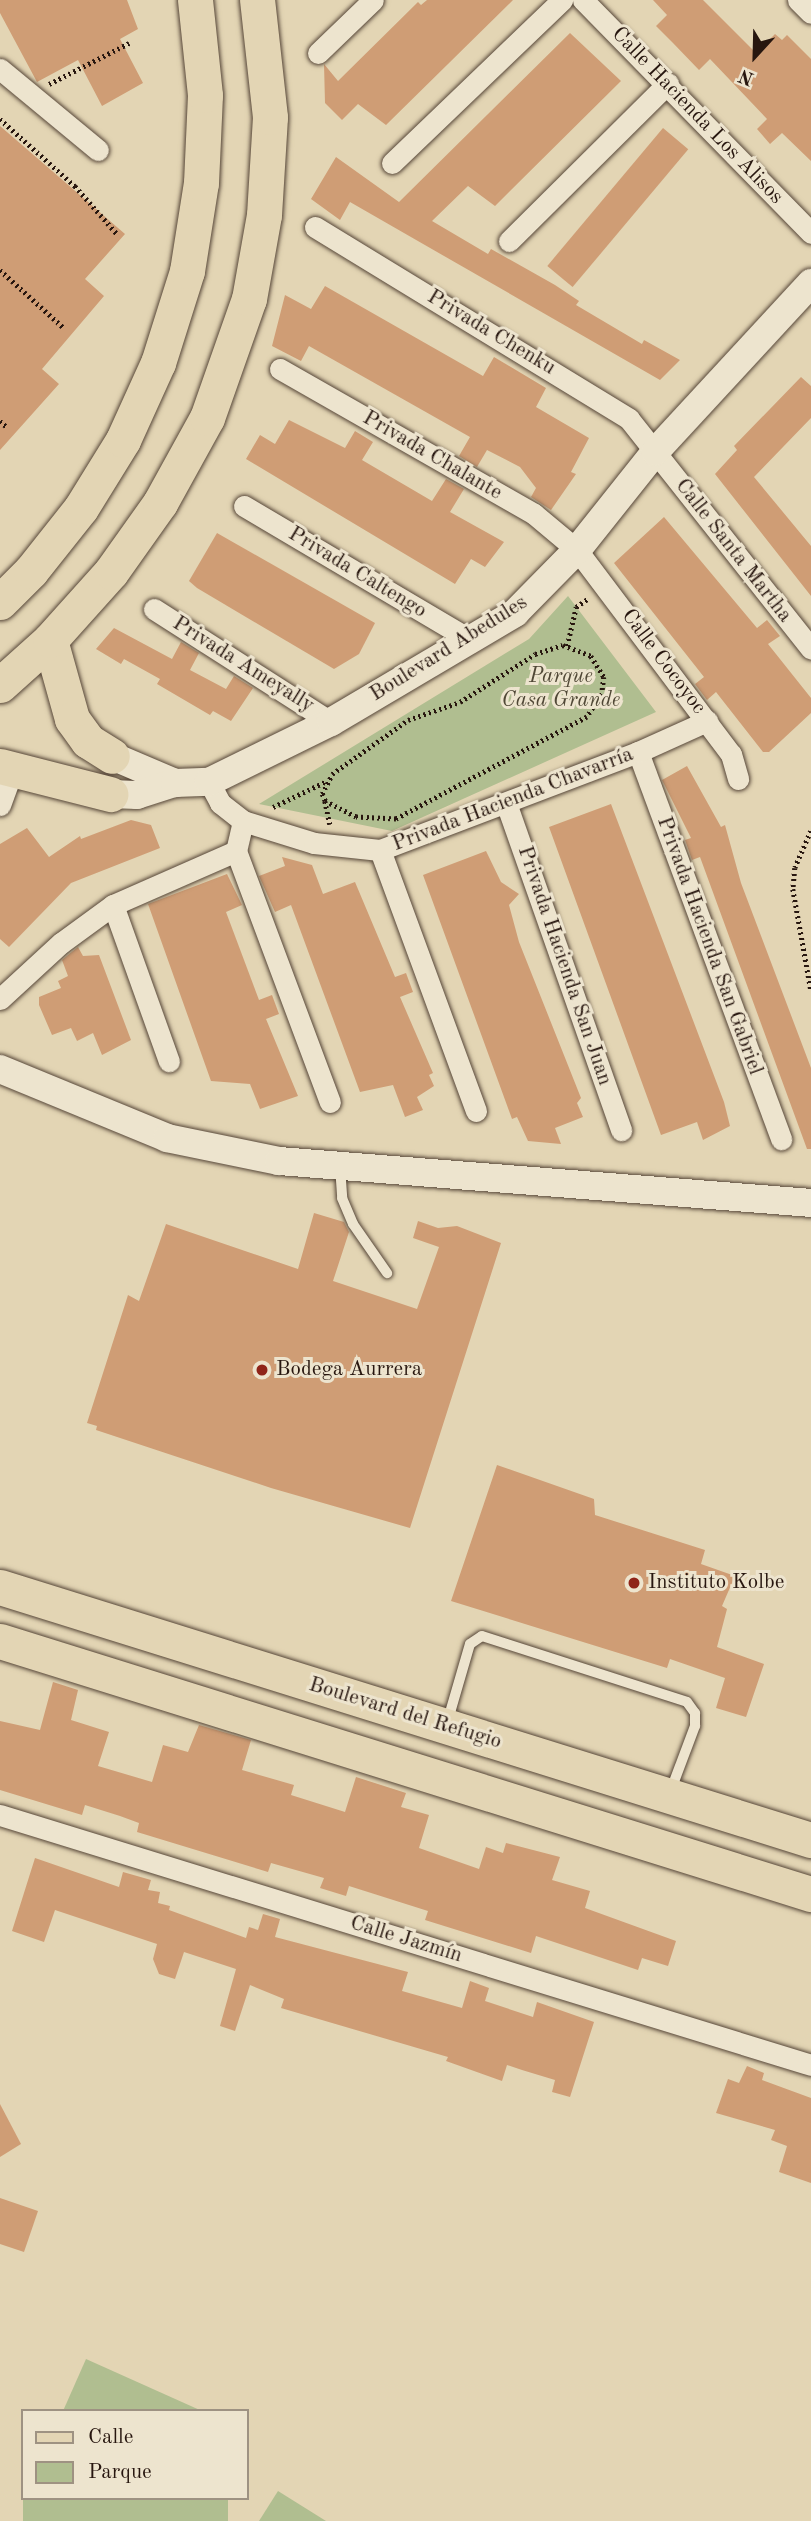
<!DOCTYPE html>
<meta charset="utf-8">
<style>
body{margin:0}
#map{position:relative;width:811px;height:2521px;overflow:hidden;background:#e3d5b4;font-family:"Old Standard TT",serif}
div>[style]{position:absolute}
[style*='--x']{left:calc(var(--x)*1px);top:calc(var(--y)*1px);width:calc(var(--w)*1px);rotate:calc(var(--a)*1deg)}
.green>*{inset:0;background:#b0be90;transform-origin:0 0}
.building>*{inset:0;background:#cf9d75;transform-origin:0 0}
.path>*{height:4.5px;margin-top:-2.25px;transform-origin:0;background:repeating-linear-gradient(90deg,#27160f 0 2px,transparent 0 5.5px)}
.roads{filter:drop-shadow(0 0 2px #564638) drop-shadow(0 0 2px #564638)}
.service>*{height:10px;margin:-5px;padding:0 5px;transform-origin:5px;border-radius:5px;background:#ede4ce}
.minor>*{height:21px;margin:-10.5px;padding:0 10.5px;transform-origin:10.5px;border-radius:10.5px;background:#ede4ce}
.tertiary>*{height:28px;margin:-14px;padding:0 14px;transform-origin:14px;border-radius:14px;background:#ede4ce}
.primary>*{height:35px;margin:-17.5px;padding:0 17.5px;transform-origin:17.5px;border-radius:17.5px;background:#e3d5b4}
.dots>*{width:19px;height:19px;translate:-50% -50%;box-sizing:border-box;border:4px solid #ede4ce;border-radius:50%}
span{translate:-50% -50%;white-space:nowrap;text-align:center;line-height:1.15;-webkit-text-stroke:6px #ede4ce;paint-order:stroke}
.street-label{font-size:21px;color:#27160f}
.park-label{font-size:21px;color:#504836;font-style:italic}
.poi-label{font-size:21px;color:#27160f}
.left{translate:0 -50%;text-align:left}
.legend{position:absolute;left:21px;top:2409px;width:228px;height:91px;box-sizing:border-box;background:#ede4ce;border:2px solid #9e9282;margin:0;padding:9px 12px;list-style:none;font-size:21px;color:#27160f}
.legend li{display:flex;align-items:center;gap:14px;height:35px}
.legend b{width:35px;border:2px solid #9e9282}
.north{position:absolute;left:720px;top:21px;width:70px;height:70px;-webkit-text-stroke:5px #ede4ce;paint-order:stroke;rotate:202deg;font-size:19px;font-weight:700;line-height:28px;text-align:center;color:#27160f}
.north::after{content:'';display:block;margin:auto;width:24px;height:32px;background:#27160f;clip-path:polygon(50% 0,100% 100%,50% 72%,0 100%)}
</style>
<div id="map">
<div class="green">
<div style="clip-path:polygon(568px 596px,656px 712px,392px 831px,259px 804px,529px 639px)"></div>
<div style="clip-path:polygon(86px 2359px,202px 2411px,63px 2411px)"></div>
<div style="clip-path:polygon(278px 2491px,326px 2521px,259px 2521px)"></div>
<div style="left:23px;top:2498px;width:205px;height:25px"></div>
</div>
<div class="building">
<div style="clip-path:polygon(0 0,127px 0,138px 29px,120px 39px,143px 83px,102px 106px,78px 60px,37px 82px,0 13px)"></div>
<div style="clip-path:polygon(427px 0,513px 0,386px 125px,358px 104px,342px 120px,325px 103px,324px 64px,338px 81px,418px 2px,421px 5px)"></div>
<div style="clip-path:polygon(653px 0,703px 0,756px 53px,775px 34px,782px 40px,787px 35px,811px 59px,811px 161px,782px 133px,770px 144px,757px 129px,767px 119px,710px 59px,699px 70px,673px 43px,656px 26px,667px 15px)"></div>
<div style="clip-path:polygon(570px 33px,621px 81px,495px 206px,468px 186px,432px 221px,488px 254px,491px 249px,555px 285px,579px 301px,576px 305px,642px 344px,644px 340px,680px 360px,660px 380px,350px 202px,340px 220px,311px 199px,336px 157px,399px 202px)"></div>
<div style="clip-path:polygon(0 126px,125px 234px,85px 279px,104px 296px,42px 369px,59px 384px,0 450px)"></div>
<div style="left:663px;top:128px;width:33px;height:180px;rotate:40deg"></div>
<div style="clip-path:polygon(325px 286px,483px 376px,494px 357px,546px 388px,536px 407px,589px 438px,571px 472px,576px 474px,551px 510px,531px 497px,536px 488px,520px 467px,487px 450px,477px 467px,459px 456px,470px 437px,309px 346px,301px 361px,272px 346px,285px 295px,311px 309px)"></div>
<div style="clip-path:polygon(801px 377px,811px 386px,811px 418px,754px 477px,811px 546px,811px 596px,715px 474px,737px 450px,734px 446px)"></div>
<div style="clip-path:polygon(289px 420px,345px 448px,355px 431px,373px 442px,362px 460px,432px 501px,446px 479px,464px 489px,450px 512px,504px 542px,485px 567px,471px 559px,455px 584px,246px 459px,260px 435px,275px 444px)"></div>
<div style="clip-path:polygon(664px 517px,757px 628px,767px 620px,780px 636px,768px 644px,811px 698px,811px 713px,769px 752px,763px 752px,716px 692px,707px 700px,695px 684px,704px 677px,614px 563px)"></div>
<div style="clip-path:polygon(217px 533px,375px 623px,359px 654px,334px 669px,197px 588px,189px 581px)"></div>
<div style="clip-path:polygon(114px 628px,172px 659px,181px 642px,199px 653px,190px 670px,226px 689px,234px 676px,253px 688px,231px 721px,213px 711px,210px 715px,157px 684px,160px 679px,124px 659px,121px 664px,96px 649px)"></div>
<div style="clip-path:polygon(687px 766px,721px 827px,725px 825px,741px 883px,811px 1068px,811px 1149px,807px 1149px,700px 857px,692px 860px,685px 840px,691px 838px,662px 780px)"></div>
<div style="clip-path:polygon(611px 804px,724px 1102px,730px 1126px,703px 1140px,697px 1122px,661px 1135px,549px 827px)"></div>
<div style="clip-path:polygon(131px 820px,151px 825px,160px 848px,71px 883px,9px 947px,0 939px,0 844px,27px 828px,49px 857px,80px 836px,81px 839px)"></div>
<div style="clip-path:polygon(486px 851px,501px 882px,519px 894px,509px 905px,519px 942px,581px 1098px,577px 1103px,583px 1117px,555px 1128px,561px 1144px,528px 1141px,517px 1117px,512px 1119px,423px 875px)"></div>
<div style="clip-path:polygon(282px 857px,312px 865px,323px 894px,355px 882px,395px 977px,406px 973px,413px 992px,400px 997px,433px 1073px,429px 1075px,434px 1086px,417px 1097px,423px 1110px,405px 1117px,393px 1085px,360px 1092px,291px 905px,275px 912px,259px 876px,285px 866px)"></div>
<div style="clip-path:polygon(227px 874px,242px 905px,226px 912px,259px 1000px,272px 995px,279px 1014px,266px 1019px,298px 1096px,260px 1109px,250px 1084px,211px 1081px,148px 904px)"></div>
<div style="clip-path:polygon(78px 947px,83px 956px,99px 955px,131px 1040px,102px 1055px,93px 1033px,77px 1041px,71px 1028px,52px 1035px,39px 1005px,39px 997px,61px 988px,58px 981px,68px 976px,62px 960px)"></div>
<div style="clip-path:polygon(314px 1213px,344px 1222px,349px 1232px,333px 1281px,417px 1309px,439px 1247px,413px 1238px,418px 1221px,438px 1228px,457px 1226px,501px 1243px,410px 1528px,271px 1488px,96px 1430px,97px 1426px,87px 1423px,128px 1295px,139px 1301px,166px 1224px,298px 1269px)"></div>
<div style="clip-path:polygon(497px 1465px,594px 1499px,595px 1515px,705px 1550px,701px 1564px,735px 1576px,722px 1606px,727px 1609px,717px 1647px,764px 1664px,746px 1717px,716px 1708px,725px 1678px,670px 1659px,667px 1668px,451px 1601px)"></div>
<div style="clip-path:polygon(53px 1682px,78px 1690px,71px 1720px,109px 1732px,98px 1766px,152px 1782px,163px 1745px,188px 1752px,199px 1725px,251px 1740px,242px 1770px,294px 1785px,291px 1795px,345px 1812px,356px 1777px,406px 1793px,401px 1807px,429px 1815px,419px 1848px,479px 1869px,486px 1847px,503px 1853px,506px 1843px,560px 1857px,552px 1880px,590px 1891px,585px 1908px,676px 1941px,668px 1966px,642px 1958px,638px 1970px,536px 1936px,531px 1953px,425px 1920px,428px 1911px,349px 1886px,346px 1896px,320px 1888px,324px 1878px,271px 1863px,268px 1872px,137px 1832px,139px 1823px,120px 1816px,85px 1805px,82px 1815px,0 1790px,0 1721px,40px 1730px)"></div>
<div style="clip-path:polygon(35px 1858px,119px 1887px,123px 1872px,151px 1880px,148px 1890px,160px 1892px,158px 1903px,170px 1906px,169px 1910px,246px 1938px,249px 1927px,258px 1930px,263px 1914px,280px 1919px,275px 1937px,408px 1972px,402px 1991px,462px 2008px,470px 1981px,489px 1988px,485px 2001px,533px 2017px,537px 2002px,594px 2022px,570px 2097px,552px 2092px,555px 2080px,522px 2070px,507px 2065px,502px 2081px,446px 2061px,448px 2057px,281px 2008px,284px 1999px,250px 1985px,235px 2031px,220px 2026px,236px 1969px,184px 1952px,175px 1979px,159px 1974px,153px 1959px,157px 1944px,55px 1910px,44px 1942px,12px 1931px)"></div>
<div style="clip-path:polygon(747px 2066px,764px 2073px,762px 2080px,811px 2098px,811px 2183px,779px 2172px,787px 2146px,771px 2140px,775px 2130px,716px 2113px,728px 2079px,739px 2083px)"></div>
<div style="clip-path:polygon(0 2104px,21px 2144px,0 2157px)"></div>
<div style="clip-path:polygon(0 2198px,38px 2211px,24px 2252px,0 2244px)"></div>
</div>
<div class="path">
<div style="--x:49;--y:84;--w:90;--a:-27.1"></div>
<div style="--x:0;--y:119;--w:101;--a:41.8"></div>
<div style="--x:75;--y:186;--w:65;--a:48.7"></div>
<div style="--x:0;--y:270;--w:86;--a:42.2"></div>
<div style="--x:0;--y:421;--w:9;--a:41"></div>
<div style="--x:563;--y:645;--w:30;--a:21"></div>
<div style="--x:591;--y:656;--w:25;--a:58"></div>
<div style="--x:604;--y:677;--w:17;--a:97"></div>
<div style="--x:602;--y:694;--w:27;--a:123"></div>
<div style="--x:587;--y:717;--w:217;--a:151.9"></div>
<div style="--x:396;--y:819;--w:40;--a:-177.1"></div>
<div style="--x:356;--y:817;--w:35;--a:-153"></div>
<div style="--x:325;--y:801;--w:8;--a:-113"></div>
<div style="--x:322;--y:794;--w:22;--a:-63"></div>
<div style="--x:332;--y:774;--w:93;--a:-35.4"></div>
<div style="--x:408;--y:720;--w:55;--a:-19.1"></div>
<div style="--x:460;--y:702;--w:89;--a:-32.6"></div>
<div style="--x:535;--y:654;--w:29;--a:-18"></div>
<div style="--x:567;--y:646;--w:40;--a:-77"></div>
<div style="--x:576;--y:607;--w:16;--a:-35"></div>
<div style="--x:325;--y:801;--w:24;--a:78"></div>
<div style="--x:273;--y:807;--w:58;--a:-25.7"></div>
<div style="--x:811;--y:831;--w:40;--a:113.4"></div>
<div style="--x:795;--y:868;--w:21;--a:95"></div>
<div style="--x:793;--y:889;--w:103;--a:79.9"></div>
</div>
<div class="roads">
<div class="service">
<div style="--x:340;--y:1166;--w:32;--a:86"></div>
<div style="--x:342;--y:1198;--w:28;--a:67"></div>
<div style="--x:353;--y:1224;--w:60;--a:55.2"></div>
<div style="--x:447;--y:1723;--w:82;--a:-73.8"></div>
<div style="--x:470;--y:1644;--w:14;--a:-34"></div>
<div style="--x:482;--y:1636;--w:215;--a:17.8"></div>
<div style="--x:687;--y:1702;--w:14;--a:54"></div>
<div style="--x:695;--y:1713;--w:13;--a:90"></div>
<div style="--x:695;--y:1726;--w:68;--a:110.6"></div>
</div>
<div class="minor">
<div style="--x:583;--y:0;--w:326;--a:45.6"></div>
<div style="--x:798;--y:0;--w:18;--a:45"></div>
<div style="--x:318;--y:53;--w:76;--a:-43.9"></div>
<div style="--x:0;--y:69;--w:127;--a:39.6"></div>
<div style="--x:392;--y:163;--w:236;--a:-43.8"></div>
<div style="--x:315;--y:227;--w:368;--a:31.4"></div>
<div style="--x:629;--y:419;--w:293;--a:51.6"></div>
<div style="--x:509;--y:241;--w:224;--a:-44.8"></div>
<div style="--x:280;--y:369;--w:292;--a:29.7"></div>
<div style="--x:534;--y:514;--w:56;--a:39.9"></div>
<div style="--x:577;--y:550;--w:256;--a:53"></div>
<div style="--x:731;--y:754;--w:26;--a:74"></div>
<div style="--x:244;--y:506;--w:261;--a:30.6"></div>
<div style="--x:154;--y:609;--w:210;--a:32.6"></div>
<div style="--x:638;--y:752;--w:413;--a:69.7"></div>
<div style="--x:209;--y:782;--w:24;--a:62"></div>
<div style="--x:220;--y:803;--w:29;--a:38"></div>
<div style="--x:243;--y:821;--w:74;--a:17.2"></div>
<div style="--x:314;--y:843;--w:66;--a:6.1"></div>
<div style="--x:380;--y:850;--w:276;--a:-20.8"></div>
<div style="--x:638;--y:752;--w:76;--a:-24.2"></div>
<div style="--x:506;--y:803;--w:347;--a:70.6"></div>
<div style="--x:0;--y:805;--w:38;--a:-70"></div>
<div style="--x:243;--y:821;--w:31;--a:103"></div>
<div style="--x:236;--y:851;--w:268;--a:69.5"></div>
<div style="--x:380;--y:850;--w:278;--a:69.8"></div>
<div style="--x:113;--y:905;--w:166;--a:70.3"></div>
<div style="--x:0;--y:999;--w:83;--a:-42.6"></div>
<div style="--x:61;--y:943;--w:64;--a:-36.2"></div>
<div style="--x:113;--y:905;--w:134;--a:-23.7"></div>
<div style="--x:0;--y:1815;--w:849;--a:17.13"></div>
</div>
<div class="tertiary">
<div style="--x:112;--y:756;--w:69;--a:23.2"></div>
<div style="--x:110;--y:794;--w:27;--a:2"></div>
<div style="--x:137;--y:795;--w:40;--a:-18"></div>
<div style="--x:175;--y:783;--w:34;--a:-2"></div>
<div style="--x:209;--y:782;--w:136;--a:-26.2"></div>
<div style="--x:331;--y:722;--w:214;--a:-30.6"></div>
<div style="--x:515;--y:613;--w:88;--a:-45.5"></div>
<div style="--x:577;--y:550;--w:125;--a:-51.5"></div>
<div style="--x:655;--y:452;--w:230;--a:-47.3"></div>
<div style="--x:0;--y:1069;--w:181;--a:22.4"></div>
<div style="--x:167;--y:1138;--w:114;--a:11.6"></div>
<div style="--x:279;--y:1161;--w:534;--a:4.51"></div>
</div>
<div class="primary">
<div style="--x:0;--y:602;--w:44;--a:-45"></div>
<div style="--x:31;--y:571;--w:80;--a:-51.6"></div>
<div style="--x:81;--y:508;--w:80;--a:-58.3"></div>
<div style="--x:123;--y:440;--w:85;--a:-65.6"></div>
<div style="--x:158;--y:363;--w:96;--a:-72.5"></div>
<div style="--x:187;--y:271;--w:89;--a:-81"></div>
<div style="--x:201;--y:183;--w:88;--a:-87.4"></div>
<div style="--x:205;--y:95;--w:96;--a:-96"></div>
<div style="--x:50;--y:640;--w:82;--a:74.4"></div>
<div style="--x:72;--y:719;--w:27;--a:54"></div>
<div style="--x:88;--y:741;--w:28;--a:32"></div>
<div style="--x:0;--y:685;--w:67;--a:-42"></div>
<div style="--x:50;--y:640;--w:91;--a:-48.1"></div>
<div style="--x:111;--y:572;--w:85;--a:-54.6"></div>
<div style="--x:160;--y:503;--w:97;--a:-61.1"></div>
<div style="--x:207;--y:418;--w:126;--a:-70.6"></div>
<div style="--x:249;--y:299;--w:85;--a:-79.9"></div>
<div style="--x:264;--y:215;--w:98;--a:-86.5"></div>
<div style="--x:270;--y:117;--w:118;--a:-96.3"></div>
<div style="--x:0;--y:766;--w:114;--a:14.3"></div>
<div style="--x:0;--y:1587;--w:850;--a:17.33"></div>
<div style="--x:0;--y:1641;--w:850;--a:17.33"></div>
</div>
</div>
<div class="dots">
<div style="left:262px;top:1370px;background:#8f2418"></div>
<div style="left:634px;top:1583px;background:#8f2418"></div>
</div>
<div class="street-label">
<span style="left:697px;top:116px;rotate:46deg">Calle Hacienda Los Alisos</span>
<span style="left:491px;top:333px;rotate:31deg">Privada Chenku</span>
<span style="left:432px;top:456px;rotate:30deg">Privada Chalante</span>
<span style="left:733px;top:551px;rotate:52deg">Calle Santa Martha</span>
<span style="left:357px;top:573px;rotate:31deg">Privada Caltengo</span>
<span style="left:449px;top:649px;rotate:-32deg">Boulevard Abedules</span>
<span style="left:663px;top:662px;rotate:53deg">Calle Cocoyoc</span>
<span style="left:243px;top:665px;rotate:32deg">Privada Ameyally</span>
<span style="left:513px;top:800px;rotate:-21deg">Privada Hacienda Chavarría</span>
<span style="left:709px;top:946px;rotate:70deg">Privada Hacienda San Gabriel</span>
<span style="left:564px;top:966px;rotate:71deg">Privada Hacienda San Juan</span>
<span style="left:405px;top:1714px;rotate:17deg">Boulevard del Refugio</span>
<span style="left:406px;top:1940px;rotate:17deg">Calle Jazmín</span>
</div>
<div class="park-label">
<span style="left:561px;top:689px">Parque<br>Casa Grande</span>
</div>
<div class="poi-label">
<span class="left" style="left:276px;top:1370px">Bodega Aurrera</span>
<span class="left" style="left:648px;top:1583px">Instituto Kolbe</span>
</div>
<ul class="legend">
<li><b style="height:9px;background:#e3d5b4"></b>Calle</li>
<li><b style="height:19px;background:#b0be90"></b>Parque</li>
</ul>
<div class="north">N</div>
</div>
